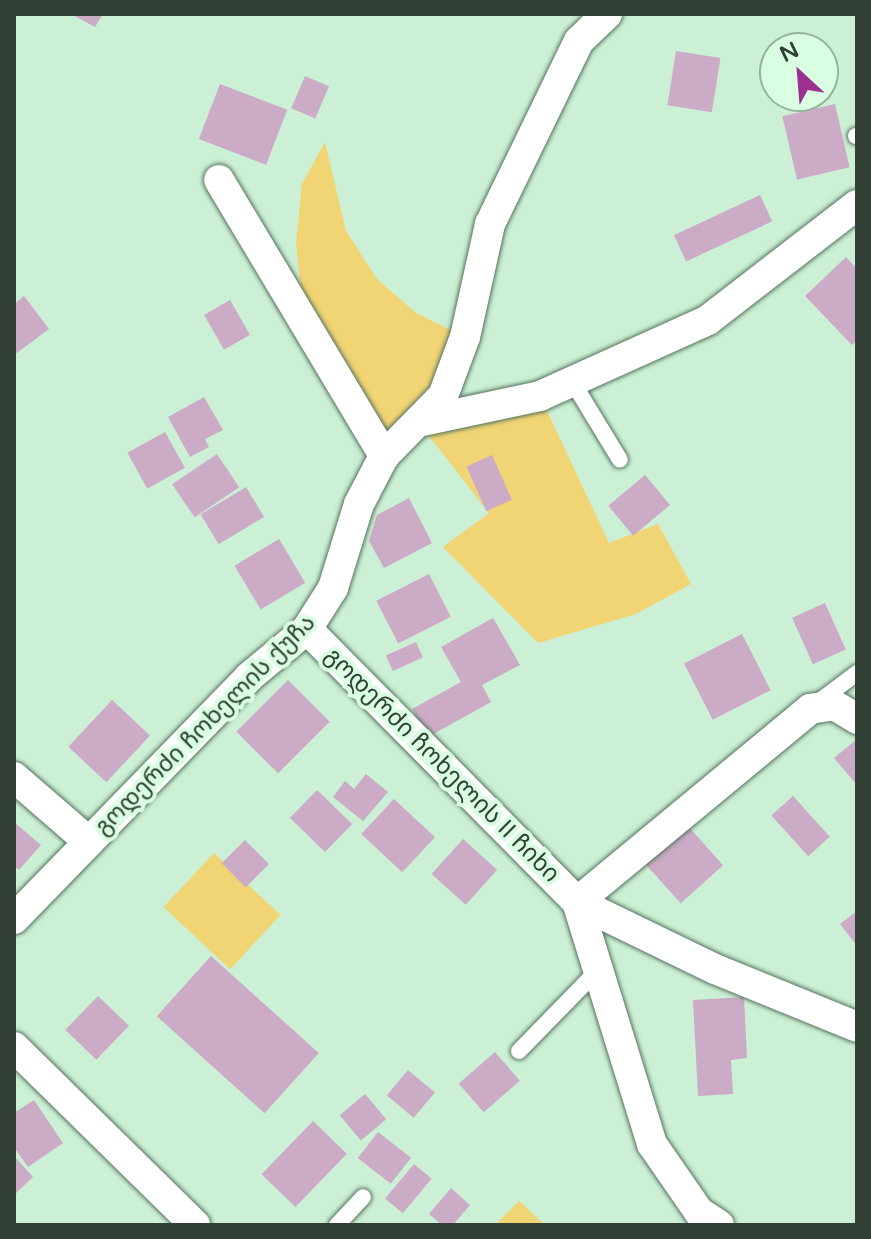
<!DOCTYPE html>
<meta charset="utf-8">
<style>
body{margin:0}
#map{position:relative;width:871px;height:1239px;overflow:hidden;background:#ccf0d5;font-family:"Varela Round","Noto Sans Georgian",sans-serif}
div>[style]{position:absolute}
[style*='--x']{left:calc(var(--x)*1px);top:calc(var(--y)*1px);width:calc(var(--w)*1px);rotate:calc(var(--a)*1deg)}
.green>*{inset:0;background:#f1d474;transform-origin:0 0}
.building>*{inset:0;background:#ccabc6;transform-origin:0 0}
.roads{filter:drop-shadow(0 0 2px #54745d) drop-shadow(0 0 2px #54745d)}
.service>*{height:16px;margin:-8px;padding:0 8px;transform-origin:8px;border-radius:8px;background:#fff}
.minor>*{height:30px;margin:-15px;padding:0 15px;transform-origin:15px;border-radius:15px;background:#fff}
span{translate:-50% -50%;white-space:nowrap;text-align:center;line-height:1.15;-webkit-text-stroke:8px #d9fee2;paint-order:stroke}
.street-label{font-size:24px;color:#324035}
.frame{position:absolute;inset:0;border:16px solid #324035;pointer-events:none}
.north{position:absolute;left:759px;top:32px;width:80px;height:80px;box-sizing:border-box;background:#d9fee2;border:2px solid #96b29d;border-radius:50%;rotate:334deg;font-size:22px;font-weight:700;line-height:32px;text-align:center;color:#324035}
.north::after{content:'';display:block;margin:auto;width:28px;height:36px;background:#9c2f8f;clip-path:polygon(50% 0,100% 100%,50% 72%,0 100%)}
</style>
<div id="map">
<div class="green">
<div style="clip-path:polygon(325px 142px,346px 231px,377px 279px,416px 313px,465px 337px,419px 421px,540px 396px,609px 543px,658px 524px,691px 584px,636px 614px,538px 643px,443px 547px,489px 513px,418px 422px,384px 456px,304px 323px,296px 243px,302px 184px)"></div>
<div style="left:214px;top:853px;width:91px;height:74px;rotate:43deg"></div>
<div style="clip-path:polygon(519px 1201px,545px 1225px,495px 1225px)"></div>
</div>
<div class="building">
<div style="clip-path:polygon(71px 14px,103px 14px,95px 27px)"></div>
<div style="left:676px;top:51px;width:45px;height:55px;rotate:9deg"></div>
<div style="left:305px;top:76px;width:26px;height:35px;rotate:23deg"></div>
<div style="left:220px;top:84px;width:72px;height:59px;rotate:21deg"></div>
<div style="left:835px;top:104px;width:65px;height:54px;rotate:77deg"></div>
<div style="left:760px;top:195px;width:29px;height:95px;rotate:65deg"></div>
<div style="clip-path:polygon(846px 257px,857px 269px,857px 340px,852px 345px,805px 296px)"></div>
<div style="clip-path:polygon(24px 296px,49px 329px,14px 355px,14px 304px)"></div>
<div style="left:230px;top:300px;width:40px;height:30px;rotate:60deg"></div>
<div style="clip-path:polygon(204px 397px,223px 430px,205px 439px,209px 447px,190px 457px,168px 417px)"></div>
<div style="left:165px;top:432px;width:41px;height:43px;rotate:61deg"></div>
<div style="left:217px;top:454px;width:40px;height:54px;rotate:56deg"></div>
<div style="left:492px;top:455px;width:49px;height:28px;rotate:66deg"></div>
<div style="left:645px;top:475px;width:39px;height:48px;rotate:50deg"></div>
<div style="left:246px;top:487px;width:35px;height:53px;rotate:59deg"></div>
<div style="clip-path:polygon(409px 498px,432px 543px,384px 568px,369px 541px,377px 515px)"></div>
<div style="left:279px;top:539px;width:51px;height:52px;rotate:59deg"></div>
<div style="left:429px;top:574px;width:48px;height:59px;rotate:63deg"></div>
<div style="left:825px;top:603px;width:51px;height:36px;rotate:66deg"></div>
<div style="clip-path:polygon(493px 618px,520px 665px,482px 685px,491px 702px,428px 737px,412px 709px,461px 682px,441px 647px)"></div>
<div style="left:742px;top:634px;width:63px;height:65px;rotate:63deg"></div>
<div style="left:416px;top:642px;width:17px;height:33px;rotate:66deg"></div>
<div style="left:288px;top:680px;width:59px;height:73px;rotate:45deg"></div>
<div style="left:112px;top:700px;width:52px;height:64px;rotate:43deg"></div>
<div style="clip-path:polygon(857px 739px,857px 785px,834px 758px)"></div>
<div style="clip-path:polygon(366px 774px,388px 792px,363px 821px,333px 797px,345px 781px,354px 789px)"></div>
<div style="left:317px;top:790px;width:49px;height:39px;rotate:44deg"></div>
<div style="left:793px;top:796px;width:55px;height:29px;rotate:48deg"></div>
<div style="left:394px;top:799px;width:56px;height:48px;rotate:43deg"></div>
<div style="clip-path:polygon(14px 822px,41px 845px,19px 870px,14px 866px)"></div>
<div style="left:687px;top:825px;width:54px;height:57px;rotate:48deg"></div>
<div style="left:463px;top:839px;width:46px;height:47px;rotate:42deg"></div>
<div style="left:245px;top:840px;width:34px;height:33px;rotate:45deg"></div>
<div style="clip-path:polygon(857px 911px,857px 946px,840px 924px)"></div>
<div style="left:211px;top:956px;width:145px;height:81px;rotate:42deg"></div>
<div style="left:98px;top:996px;width:43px;height:47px;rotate:44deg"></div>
<div style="clip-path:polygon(744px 997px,747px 1058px,731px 1060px,733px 1094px,698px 1096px,693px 1000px)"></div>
<div style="left:495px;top:1052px;width:38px;height:48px;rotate:49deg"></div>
<div style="left:408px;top:1070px;width:35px;height:33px;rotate:40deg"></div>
<div style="left:365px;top:1094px;width:33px;height:33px;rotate:50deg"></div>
<div style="clip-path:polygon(34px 1100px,63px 1143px,28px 1167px,14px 1147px,14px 1113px)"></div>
<div style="left:313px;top:1121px;width:47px;height:74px;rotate:44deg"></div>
<div style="left:378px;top:1132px;width:42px;height:33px;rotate:38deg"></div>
<div style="clip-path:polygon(14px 1156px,33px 1177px,14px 1195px)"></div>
<div style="left:414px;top:1164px;width:23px;height:45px;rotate:40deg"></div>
<div style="clip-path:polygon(451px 1188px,470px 1205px,453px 1225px,442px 1225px,429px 1214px)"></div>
</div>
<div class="roads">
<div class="service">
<div style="--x:856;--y:136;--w:1;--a:0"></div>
<div style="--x:572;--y:381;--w:92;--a:58.7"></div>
<div style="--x:817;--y:703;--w:50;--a:-36.9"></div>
<div style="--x:519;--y:1051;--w:113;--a:-45.7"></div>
<div style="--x:337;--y:1225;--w:38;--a:-47"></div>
</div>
<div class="minor">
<div style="--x:219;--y:180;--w:322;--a:59.1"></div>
<div style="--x:418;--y:422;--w:125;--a:-12"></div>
<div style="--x:540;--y:396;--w:184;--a:-24.3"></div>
<div style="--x:708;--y:320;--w:188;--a:-37.7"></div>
<div style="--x:307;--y:629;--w:384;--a:45.3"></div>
<div style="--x:577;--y:902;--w:153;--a:25.9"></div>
<div style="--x:715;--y:969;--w:153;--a:22.2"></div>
<div style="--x:14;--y:777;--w:99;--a:40.9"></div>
<div style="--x:14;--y:919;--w:337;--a:-45.8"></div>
<div style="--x:249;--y:677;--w:75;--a:-39.6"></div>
<div style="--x:307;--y:629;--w:49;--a:-57.6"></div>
<div style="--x:333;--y:588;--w:88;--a:-72.8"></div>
<div style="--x:359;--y:504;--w:54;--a:-62.5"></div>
<div style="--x:384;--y:456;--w:84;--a:-45.5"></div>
<div style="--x:443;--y:396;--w:63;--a:-69.6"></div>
<div style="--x:465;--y:337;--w:116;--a:-77.5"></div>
<div style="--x:490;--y:224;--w:203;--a:-64.1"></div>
<div style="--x:579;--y:41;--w:39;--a:-44"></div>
<div style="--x:14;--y:1047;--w:254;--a:44.5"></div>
<div style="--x:719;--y:1225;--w:24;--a:-147"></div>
<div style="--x:699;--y:1212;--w:83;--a:-124.7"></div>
<div style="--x:652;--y:1144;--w:253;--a:-107.2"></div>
<div style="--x:577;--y:902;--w:303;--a:-39.6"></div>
<div style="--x:810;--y:709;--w:24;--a:-9"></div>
<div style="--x:834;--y:705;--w:27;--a:31"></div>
</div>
</div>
<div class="street-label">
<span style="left:205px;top:725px;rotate:-45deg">გოდერძი ჩოხელის ქუჩა</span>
<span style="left:442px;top:765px;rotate:45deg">გოდერძი ჩოხელის II ჩიხი</span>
</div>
<div class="frame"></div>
<div class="north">N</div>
</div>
